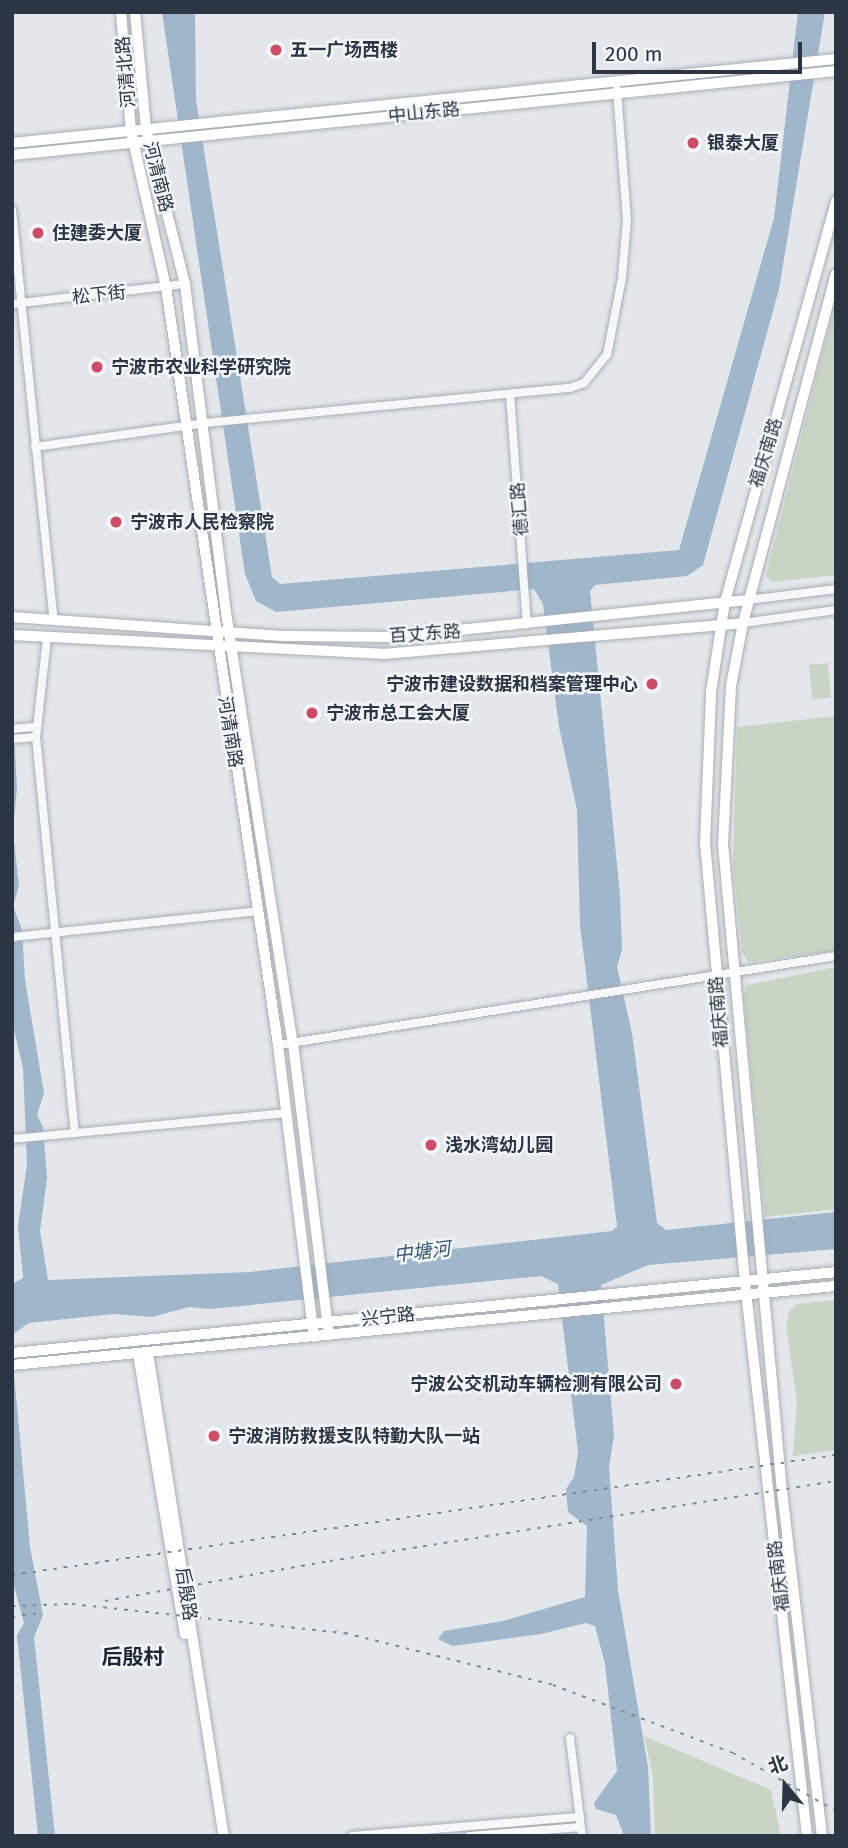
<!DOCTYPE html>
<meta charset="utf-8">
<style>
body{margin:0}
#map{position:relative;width:848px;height:1848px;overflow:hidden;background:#e3e7eb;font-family:"Fira Sans","Noto Sans SC",sans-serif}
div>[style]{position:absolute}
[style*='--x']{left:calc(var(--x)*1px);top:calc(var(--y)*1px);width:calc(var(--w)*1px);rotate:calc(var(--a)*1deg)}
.green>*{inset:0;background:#c9d5c4;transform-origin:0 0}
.water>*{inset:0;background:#9fb6cb}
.roads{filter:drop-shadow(0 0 2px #a8aeb6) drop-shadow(0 0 2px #a8aeb6)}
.minor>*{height:8px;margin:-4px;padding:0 4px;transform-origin:4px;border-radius:4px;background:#f6f7f9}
.major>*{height:10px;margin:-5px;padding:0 5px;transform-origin:5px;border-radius:5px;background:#fff}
.rail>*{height:2px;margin-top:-1px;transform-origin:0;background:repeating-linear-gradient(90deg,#7d8795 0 3.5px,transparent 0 10.5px)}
.dots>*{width:19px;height:19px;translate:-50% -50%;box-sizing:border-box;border:4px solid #f3f6f8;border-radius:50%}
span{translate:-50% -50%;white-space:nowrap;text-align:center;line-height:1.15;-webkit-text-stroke:5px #f3f6f8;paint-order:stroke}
.poi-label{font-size:18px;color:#2b3544;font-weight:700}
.left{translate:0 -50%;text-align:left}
.right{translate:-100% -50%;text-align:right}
.street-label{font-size:18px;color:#2b3544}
.water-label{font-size:19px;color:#355678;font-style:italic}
.quarter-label{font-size:21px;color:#1d2635;font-weight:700}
.frame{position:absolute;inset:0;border:14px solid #2b3544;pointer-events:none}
.north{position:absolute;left:750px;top:1750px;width:70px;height:70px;-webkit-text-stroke:5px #f3f6f8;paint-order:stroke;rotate:341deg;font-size:19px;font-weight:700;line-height:28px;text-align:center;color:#2b3544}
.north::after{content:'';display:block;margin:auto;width:24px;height:32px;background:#2b3544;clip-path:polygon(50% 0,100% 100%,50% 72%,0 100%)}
.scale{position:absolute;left:592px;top:42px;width:210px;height:32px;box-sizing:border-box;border:4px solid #2b3544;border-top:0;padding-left:9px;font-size:21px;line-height:24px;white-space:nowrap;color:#2b3544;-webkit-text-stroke:5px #f3f6f8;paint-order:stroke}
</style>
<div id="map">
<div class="green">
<div style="clip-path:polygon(836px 301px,836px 575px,772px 582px,766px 577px,768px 567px)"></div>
<div style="left:828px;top:663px;width:35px;height:19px;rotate:85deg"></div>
<div style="clip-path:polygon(836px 716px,836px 951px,748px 962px,742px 952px,733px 865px,737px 727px)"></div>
<div style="clip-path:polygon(836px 967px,836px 1209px,765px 1217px,744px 998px,747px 985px)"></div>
<div style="clip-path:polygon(836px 1300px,836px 1450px,793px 1456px,797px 1401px,786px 1326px,789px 1312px,797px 1304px)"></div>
<div style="clip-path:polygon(644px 1736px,771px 1790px,781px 1836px,655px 1836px,653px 1777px)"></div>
</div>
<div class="water">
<div style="clip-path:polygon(162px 12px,195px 12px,196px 100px,272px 577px,280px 584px,679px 550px,774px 218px,798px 12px,825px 12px,779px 289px,703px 565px,687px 576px,595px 585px,590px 591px,620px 895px,622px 950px,617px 967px,632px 1033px,657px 1223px,666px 1230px,836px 1212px,836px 1249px,648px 1265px,601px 1285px,614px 1435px,609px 1467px,618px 1590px,648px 1767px,651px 1836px,624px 1836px,616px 1815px,596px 1809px,594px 1803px,617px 1771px,605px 1664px,595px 1626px,586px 1623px,541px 1634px,452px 1646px,438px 1639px,444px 1631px,503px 1621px,585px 1597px,587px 1526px,568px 1512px,566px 1489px,574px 1477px,578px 1452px,558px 1284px,541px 1276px,210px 1309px,189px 1307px,152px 1317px,113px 1314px,29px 1323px,12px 1335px,12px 1284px,23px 1278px,18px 1226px,27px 1164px,23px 1068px,12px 1022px,12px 693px,17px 788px,13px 831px,19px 886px,13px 906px,22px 930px,25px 980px,44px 1093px,37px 1115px,43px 1127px,47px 1178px,40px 1231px,48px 1280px,250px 1272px,612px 1231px,617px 1226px,580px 925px,577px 810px,559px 727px,543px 604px,534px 589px,276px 612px,256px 601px,245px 574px)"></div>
<div style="clip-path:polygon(12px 1352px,30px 1547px,43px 1615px,34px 1637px,55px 1836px,38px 1836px,17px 1635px,24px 1623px,12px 1579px)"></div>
</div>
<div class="roads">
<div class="minor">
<div style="--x:12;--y:210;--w:412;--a:84.2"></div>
<div style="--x:12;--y:304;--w:174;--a:-6.6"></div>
<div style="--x:510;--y:394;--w:231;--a:85.8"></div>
<div style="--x:35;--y:447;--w:172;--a:-8"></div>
<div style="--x:205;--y:423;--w:367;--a:-5.5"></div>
<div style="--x:570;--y:388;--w:15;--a:-20"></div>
<div style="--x:584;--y:383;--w:36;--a:-51"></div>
<div style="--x:607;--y:355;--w:78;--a:-79"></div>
<div style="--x:622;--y:278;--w:58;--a:-85.1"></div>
<div style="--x:627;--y:220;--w:131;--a:-94.4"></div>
<div style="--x:748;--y:600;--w:89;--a:-7.1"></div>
<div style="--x:743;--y:623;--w:94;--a:-8"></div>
<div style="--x:47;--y:638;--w:100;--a:96.3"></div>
<div style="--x:36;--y:737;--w:398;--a:84.4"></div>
<div style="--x:12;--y:729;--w:25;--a:-5"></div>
<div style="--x:12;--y:739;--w:24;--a:-5"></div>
<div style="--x:12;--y:937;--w:247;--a:-6"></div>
<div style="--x:278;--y:1045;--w:565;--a:-9.06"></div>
<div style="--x:12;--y:1139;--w:275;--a:-5.4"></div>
<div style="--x:570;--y:1738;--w:99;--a:83"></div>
<div style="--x:352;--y:1836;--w:229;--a:-4.8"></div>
<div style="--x:469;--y:1836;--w:112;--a:-4.6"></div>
</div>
<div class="major">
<div style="--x:121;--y:12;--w:119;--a:85.2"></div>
<div style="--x:131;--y:131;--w:160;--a:77.4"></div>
<div style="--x:166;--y:287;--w:766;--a:81.59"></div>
<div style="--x:278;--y:1045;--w:294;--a:83"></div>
<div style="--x:135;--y:12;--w:118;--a:84.6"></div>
<div style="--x:146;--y:129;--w:160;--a:75.9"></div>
<div style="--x:185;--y:284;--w:338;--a:82.9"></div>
<div style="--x:227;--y:619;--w:429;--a:81.2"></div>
<div style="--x:293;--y:1043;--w:294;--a:83"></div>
<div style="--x:12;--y:143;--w:828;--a:-5.82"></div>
<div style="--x:12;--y:155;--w:828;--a:-5.82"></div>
<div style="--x:12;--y:617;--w:275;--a:4"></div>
<div style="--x:286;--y:636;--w:105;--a:0.5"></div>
<div style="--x:391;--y:637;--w:359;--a:-5.9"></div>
<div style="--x:12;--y:635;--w:371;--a:2.9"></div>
<div style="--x:383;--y:654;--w:361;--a:-4.9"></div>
<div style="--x:12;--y:1353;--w:828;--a:-5.61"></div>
<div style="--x:148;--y:1353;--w:489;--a:81.1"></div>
<div style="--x:138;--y:1354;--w:284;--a:80.5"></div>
<div style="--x:12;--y:1365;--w:828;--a:-5.48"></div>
<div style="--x:807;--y:1836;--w:557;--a:-96.39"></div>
<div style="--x:745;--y:1282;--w:440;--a:-95.2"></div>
<div style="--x:705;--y:844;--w:152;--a:-87.7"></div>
<div style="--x:711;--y:692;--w:91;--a:-81.2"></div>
<div style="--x:725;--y:602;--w:416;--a:-74.5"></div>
<div style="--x:822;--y:1836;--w:357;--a:-96.6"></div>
<div style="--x:781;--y:1481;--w:640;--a:-95.2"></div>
<div style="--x:723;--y:844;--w:158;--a:-87.1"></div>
<div style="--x:731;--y:686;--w:64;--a:-79.2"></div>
<div style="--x:743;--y:623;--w:361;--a:-75.1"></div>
</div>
</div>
<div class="rail">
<div style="--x:12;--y:1575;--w:833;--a:-8.29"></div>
<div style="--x:105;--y:1601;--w:229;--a:-10.1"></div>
<div style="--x:330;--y:1561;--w:512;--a:-8.98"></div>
<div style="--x:12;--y:1606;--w:60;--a:-1.9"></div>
<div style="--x:72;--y:1604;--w:275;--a:6.1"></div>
<div style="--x:345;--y:1633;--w:214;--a:14"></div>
<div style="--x:553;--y:1685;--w:192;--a:20.7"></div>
<div style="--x:733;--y:1753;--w:118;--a:29.4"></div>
<div style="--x:12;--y:1617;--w:28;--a:-8"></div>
</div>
<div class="dots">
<div style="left:276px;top:50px;background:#ce4a65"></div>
<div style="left:693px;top:143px;background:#ce4a65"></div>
<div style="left:38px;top:233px;background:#ce4a65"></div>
<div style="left:97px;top:367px;background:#ce4a65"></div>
<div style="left:116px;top:522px;background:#ce4a65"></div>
<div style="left:652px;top:684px;background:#ce4a65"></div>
<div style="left:312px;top:713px;background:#ce4a65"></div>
<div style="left:431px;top:1145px;background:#ce4a65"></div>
<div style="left:676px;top:1384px;background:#ce4a65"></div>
<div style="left:214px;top:1436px;background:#ce4a65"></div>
</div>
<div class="poi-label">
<span class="left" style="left:290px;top:50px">五一广场西楼</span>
<span class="left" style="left:707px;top:143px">银泰大厦</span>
<span class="left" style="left:52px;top:233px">住建委大厦</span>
<span class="left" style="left:111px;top:367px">宁波市农业科学研究院</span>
<span class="left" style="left:130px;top:522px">宁波市人民检察院</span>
<span class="right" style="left:638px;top:684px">宁波市建设数据和档案管理中心</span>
<span class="left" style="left:326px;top:713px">宁波市总工会大厦</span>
<span class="left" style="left:445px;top:1145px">浅水湾幼儿园</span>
<span class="right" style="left:662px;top:1384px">宁波公交机动车辆检测有限公司</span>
<span class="left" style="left:228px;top:1436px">宁波消防救援支队特勤大队一站</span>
</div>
<div class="street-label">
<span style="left:126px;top:72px;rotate:-95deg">河清北路</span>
<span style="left:424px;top:113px;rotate:-6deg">中山东路</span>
<span style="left:158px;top:177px;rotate:76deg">河清南路</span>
<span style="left:99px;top:295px;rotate:-6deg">松下街</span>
<span style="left:766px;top:453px;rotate:-73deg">福庆南路</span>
<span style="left:520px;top:509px;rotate:-95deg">德汇路</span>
<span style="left:425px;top:634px;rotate:-4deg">百丈东路</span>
<span style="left:230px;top:732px;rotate:81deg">河清南路</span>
<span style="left:719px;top:1012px;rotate:-95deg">福庆南路</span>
<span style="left:388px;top:1317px;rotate:-6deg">兴宁路</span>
<span style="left:779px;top:1576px;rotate:-97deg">福庆南路</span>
<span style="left:186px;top:1594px;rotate:81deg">后殷路</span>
</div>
<div class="water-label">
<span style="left:422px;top:1252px;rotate:-7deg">中塘河</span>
</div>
<div class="quarter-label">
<span style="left:133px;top:1657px">后殷村</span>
</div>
<div class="frame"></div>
<div class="north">北</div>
<div class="scale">200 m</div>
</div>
